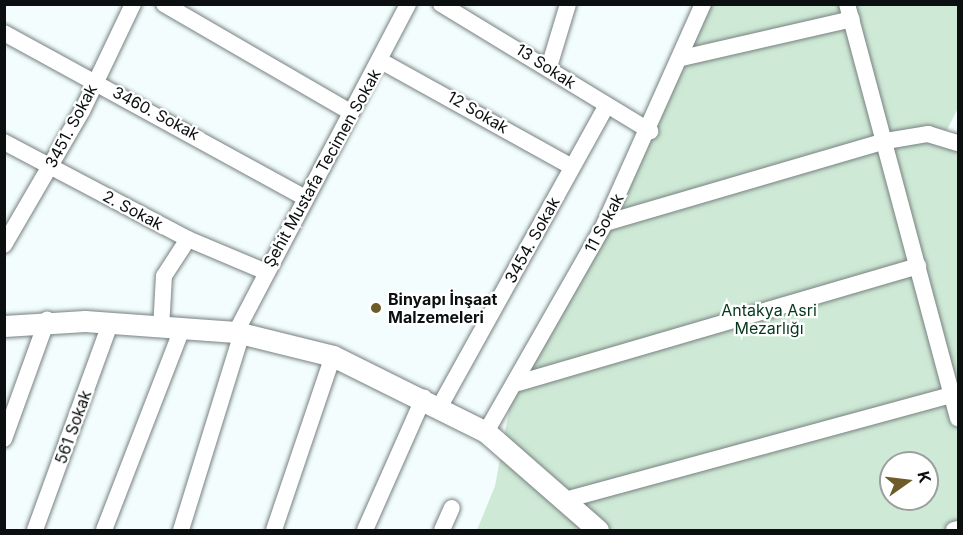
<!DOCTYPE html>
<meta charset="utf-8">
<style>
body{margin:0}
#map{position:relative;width:963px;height:535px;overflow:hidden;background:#f3fdfd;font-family:Inter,sans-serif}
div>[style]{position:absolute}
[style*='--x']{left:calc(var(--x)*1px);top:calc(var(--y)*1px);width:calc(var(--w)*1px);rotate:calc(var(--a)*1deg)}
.green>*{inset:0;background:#cee9d5}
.roads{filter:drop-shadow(0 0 2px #788181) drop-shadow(0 0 2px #788181)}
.minor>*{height:16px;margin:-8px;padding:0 8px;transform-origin:8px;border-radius:8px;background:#fff}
.tertiary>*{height:21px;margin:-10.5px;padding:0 10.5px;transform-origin:10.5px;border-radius:10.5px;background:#fff}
.dots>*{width:16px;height:16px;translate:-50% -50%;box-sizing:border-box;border:3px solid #fff;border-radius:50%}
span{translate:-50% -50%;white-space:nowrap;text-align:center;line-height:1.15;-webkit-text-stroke:4.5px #fff;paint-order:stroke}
.street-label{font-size:16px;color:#0b0f0f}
.poi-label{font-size:16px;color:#0b0f0f;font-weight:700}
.left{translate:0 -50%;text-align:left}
.park-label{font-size:16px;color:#05371c}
.frame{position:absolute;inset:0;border:6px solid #0b0f0f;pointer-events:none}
.north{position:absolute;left:879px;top:451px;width:60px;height:60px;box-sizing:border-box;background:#fff;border:2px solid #9d9f9f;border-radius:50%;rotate:76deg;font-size:16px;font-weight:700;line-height:24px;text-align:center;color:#0b0f0f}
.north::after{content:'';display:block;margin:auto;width:21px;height:27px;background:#6d5b29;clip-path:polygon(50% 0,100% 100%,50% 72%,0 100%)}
</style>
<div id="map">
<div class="green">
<div style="clip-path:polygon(evenodd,705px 5px,958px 5px,958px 108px,940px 144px,958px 152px,958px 530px,477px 530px,495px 486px,510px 405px,705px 5px,891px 463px,927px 463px,927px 499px,891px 499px,891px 463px)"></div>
</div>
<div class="roads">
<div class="minor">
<div style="--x:164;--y:4;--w:215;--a:30.1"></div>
<div style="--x:441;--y:4;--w:245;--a:31.3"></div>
<div style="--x:847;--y:4;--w:429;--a:75"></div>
<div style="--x:4;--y:33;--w:342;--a:28.7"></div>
<div style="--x:682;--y:58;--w:174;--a:-12.9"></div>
<div style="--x:381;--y:61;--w:218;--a:29"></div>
<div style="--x:549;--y:67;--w:66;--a:-73.2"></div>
<div style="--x:4;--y:142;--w:208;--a:27.8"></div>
<div style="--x:188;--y:239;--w:82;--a:22.8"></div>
<div style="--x:605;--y:223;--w:293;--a:-16.3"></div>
<div style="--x:886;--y:141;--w:43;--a:-9.5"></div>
<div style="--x:928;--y:134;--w:31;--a:17"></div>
<div style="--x:4;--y:245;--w:155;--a:-59.8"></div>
<div style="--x:82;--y:111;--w:119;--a:-64.5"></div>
<div style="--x:161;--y:329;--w:53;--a:-86.8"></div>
<div style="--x:164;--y:276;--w:44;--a:-57"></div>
<div style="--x:236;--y:332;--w:370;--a:-62.3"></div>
<div style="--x:518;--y:383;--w:417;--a:-16.3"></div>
<div style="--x:440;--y:406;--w:343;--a:-61"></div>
<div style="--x:486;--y:432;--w:241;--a:-60.3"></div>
<div style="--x:605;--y:223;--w:240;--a:-65.9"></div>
<div style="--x:4;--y:439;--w:127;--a:-70.1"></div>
<div style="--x:565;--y:500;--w:403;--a:-15.2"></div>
<div style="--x:35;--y:530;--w:219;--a:-70"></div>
<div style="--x:104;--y:530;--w:213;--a:-68.8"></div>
<div style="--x:181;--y:530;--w:206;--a:-72.8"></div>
<div style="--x:274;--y:530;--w:184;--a:-71.3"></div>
<div style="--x:365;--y:530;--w:145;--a:-66.1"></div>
<div style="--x:442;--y:530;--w:24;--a:-66"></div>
<div style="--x:954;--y:530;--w:4;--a:-14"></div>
</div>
<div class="tertiary">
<div style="--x:4;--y:326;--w:81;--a:-3.5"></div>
<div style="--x:85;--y:321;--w:151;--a:4.2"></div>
<div style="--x:236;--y:332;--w:100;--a:13.9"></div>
<div style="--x:333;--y:356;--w:171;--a:26.4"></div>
<div style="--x:486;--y:432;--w:149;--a:41.2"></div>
</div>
</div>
<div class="dots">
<div style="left:376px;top:308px;background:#6d5b29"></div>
</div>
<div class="street-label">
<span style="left:546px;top:66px;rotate:33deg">13 Sokak</span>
<span style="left:478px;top:112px;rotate:30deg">12 Sokak</span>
<span style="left:156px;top:113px;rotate:28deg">3460. Sokak</span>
<span style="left:71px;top:126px;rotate:-62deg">3451. Sokak</span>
<span style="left:322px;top:168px;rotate:-61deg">Şehit Mustafa Tecimen Sokak</span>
<span style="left:133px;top:210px;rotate:28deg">2. Sokak</span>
<span style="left:604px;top:223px;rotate:-62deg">11 Sokak</span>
<span style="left:532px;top:240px;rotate:-61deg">3454. Sokak</span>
<span style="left:73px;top:427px;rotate:-70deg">561 Sokak</span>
</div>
<div class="poi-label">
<span class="left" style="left:388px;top:308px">Binyapı İnşaat<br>Malzemeleri</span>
</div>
<div class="park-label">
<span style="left:769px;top:319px">Antakya Asri<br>Mezarlığı</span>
</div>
<div class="frame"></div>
<div class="north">K</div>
</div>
